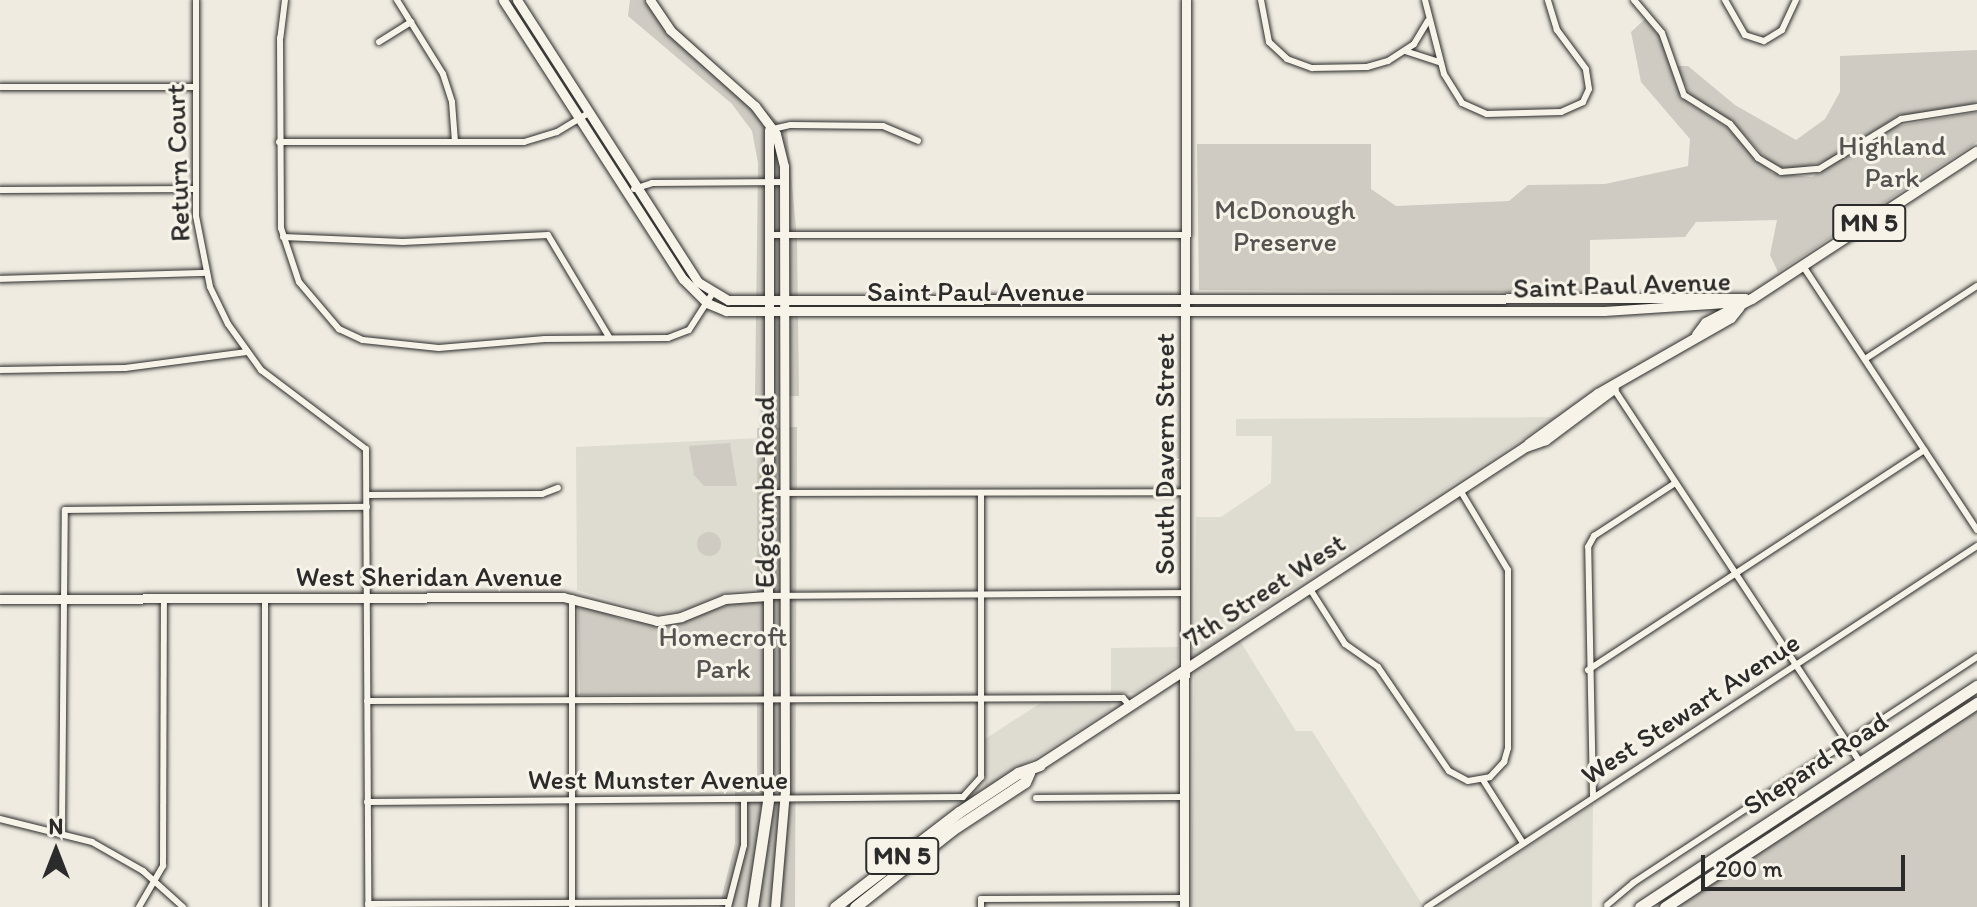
<!DOCTYPE html>
<style>
body{margin:0}
#map{position:relative;width:1977px;height:907px;overflow:hidden;background:#efebe0;font-family:Itim,sans-serif}
div>[style]{position:absolute}
[style*='--x']{left:calc(var(--x)*1px);top:calc(var(--y)*1px);width:calc(var(--w)*1px);rotate:calc(var(--a)*1deg)}
.built>*{inset:0;background:#dedbd1}
.green>*{inset:0;background:#cfcbc2}
.round{border-radius:50%}
.roads{filter:drop-shadow(0 0 2px #2b2b2b) drop-shadow(0 0 2px #2b2b2b)}
.street>*{height:6px;margin:-3px;padding:0 3px;transform-origin:3px;border-radius:3px;background:#f7f3e8}
.secondary>*{height:9px;margin:-4.5px;padding:0 4.5px;transform-origin:4.5px;border-radius:4.5px;background:#f7f3e8}
.primary>*{height:10px;margin:-5px;padding:0 5px;transform-origin:5px;border-radius:5px;background:#f7f3e8}
.highway>*{height:11px;margin:-5.5px;padding:0 5.5px;transform-origin:5.5px;border-radius:5.5px;background:#f7f3e8}
span{translate:-50% -50%;white-space:nowrap;text-align:center;line-height:1.15;-webkit-text-stroke:6px #f7f3e8;paint-order:stroke}
.shield-label span{padding:2px 6px;background:#f7f3e8;border:2px solid;border-radius:6px;-webkit-text-stroke-width:0}
.shield-label{font-size:26px;color:#2b2b2b;font-weight:700}
.park-label{font-size:28px;color:#545351}
.street-label{font-size:28px;color:#2b2b2b}
.north{position:absolute;left:16px;top:811px;width:80px;height:80px;-webkit-text-stroke:6px #f7f3e8;paint-order:stroke;rotate:0deg;font-size:22px;font-weight:700;line-height:32px;text-align:center;color:#2b2b2b}
.north::after{content:'';display:block;margin:auto;width:28px;height:36px;background:#2b2b2b;clip-path:polygon(50% 0,100% 100%,50% 72%,0 100%)}
.scale{position:absolute;left:1701px;top:855px;width:204px;height:36px;box-sizing:border-box;border:4px solid #2b2b2b;border-top:0;padding-left:10px;font-size:24px;line-height:28px;white-space:nowrap;color:#2b2b2b;-webkit-text-stroke:6px #f7f3e8;paint-order:stroke}
</style>
<div id="map">
<div class="built">
<div style="clip-path:polygon(1556px 417px,1232px 628px,1296px 731px,1312px 731px,1424px 907px,1191px 907px,1196px 517px,1221px 517px,1271px 483px,1272px 436px,1236px 436px,1236px 419px)"></div>
<div style="clip-path:polygon(760px 438px,761px 588px,730px 591px,684px 611px,658px 614px,577px 590px,576px 447px)"></div>
<div style="clip-path:polygon(1178px 647px,1178px 665px,1134px 693px,1111px 693px,1111px 648px)"></div>
<div style="clip-path:polygon(1042px 702px,1111px 702px,1111px 709px,985px 790px,985px 739px)"></div>
<div style="clip-path:polygon(1593px 804px,1592px 907px,1437px 907px)"></div>
</div>
<div class="green">
<div style="clip-path:polygon(630px 0,657px 0,672px 24px,787px 130px,797px 239px,799px 396px,755px 397px,758px 163px,752px 131px,732px 104px,628px 16px)"></div>
<div style="clip-path:polygon(1645px 19px,1660px 37px,1681px 98px,1729px 129px,1772px 173px,1812px 177px,1892px 127px,1977px 112px,1977px 142px,1778px 272px,1770px 255px,1777px 220px,1696px 222px,1685px 237px,1590px 240px,1590px 293px,1199px 290px,1197px 144px,1371px 144px,1371px 189px,1396px 206px,1509px 201px,1528px 185px,1605px 184px,1688px 166px,1690px 139px,1641px 82px,1631px 32px)"></div>
<div style="clip-path:polygon(1977px 50px,1977px 103px,1896px 117px,1832px 159px,1793px 170px,1771px 164px,1732px 121px,1692px 98px,1676px 66px,1688px 66px,1735px 105px,1796px 140px,1825px 119px,1840px 92px,1840px 56px)"></div>
<div style="clip-path:polygon(797px 427px,795px 907px,719px 907px,735px 844px,735px 789px,757px 788px,757px 695px,580px 695px,578px 608px,591px 605px,623px 620px,668px 625px,738px 601px,757px 602px,757px 428px)"></div>
<div style="clip-path:polygon(730px 443px,737px 486px,704px 486px,694px 475px,689px 446px)"></div>
<div class="round" style="left:697px;top:532px;width:24px;height:24px"></div>
<div style="clip-path:polygon(1977px 710px,1977px 907px,1668px 907px,1872px 779px)"></div>
</div>
<div class="roads">
<div class="street">
<div style="--x:196;--y:0;--w:216;--a:90"></div>
<div style="--x:196;--y:216;--w:72;--a:78.8"></div>
<div style="--x:210;--y:287;--w:41;--a:64.1"></div>
<div style="--x:228;--y:324;--w:57;--a:54.3"></div>
<div style="--x:261;--y:370;--w:131;--a:37"></div>
<div style="--x:366;--y:449;--w:458;--a:89.7"></div>
<div style="--x:285;--y:0;--w:38;--a:97"></div>
<div style="--x:280;--y:38;--w:190;--a:89.7"></div>
<div style="--x:281;--y:228;--w:57;--a:71.6"></div>
<div style="--x:299;--y:282;--w:62;--a:49.6"></div>
<div style="--x:339;--y:329;--w:26;--a:25"></div>
<div style="--x:363;--y:340;--w:76;--a:6"></div>
<div style="--x:439;--y:348;--w:106;--a:-4.9"></div>
<div style="--x:545;--y:339;--w:123;--a:-0.5"></div>
<div style="--x:668;--y:338;--w:22;--a:-21"></div>
<div style="--x:689;--y:330;--w:43;--a:-57.4"></div>
<div style="--x:397;--y:0;--w:87;--a:58.1"></div>
<div style="--x:443;--y:74;--w:29;--a:72"></div>
<div style="--x:452;--y:102;--w:40;--a:85.7"></div>
<div style="--x:1261;--y:0;--w:43;--a:79.2"></div>
<div style="--x:1269;--y:42;--w:25;--a:43"></div>
<div style="--x:1287;--y:59;--w:27;--a:20"></div>
<div style="--x:1312;--y:68;--w:55;--a:-1"></div>
<div style="--x:1367;--y:67;--w:22;--a:-16"></div>
<div style="--x:1388;--y:61;--w:31;--a:-33"></div>
<div style="--x:1414;--y:44;--w:27;--a:-59"></div>
<div style="--x:1425;--y:0;--w:76;--a:75.6"></div>
<div style="--x:1444;--y:74;--w:34;--a:58"></div>
<div style="--x:1462;--y:103;--w:27;--a:24"></div>
<div style="--x:1487;--y:114;--w:74;--a:-1.5"></div>
<div style="--x:1561;--y:112;--w:24;--a:-24"></div>
<div style="--x:1583;--y:102;--w:14;--a:-65"></div>
<div style="--x:1589;--y:89;--w:20;--a:-99"></div>
<div style="--x:1586;--y:69;--w:49;--a:-126.6"></div>
<div style="--x:1557;--y:30;--w:31;--a:-107"></div>
<div style="--x:1634;--y:0;--w:43;--a:49.7"></div>
<div style="--x:1662;--y:33;--w:66;--a:70.5"></div>
<div style="--x:1684;--y:95;--w:54;--a:32.2"></div>
<div style="--x:1730;--y:124;--w:44;--a:50.5"></div>
<div style="--x:1758;--y:158;--w:27;--a:31"></div>
<div style="--x:1781;--y:172;--w:38;--a:-5"></div>
<div style="--x:1819;--y:169;--w:96;--a:-31.4"></div>
<div style="--x:1901;--y:119;--w:77;--a:-9"></div>
<div style="--x:1725;--y:0;--w:40;--a:60.3"></div>
<div style="--x:1745;--y:35;--w:20;--a:18"></div>
<div style="--x:1764;--y:41;--w:21;--a:-31"></div>
<div style="--x:1782;--y:30;--w:33;--a:-65"></div>
<div style="--x:379;--y:42;--w:38;--a:-32"></div>
<div style="--x:1405;--y:51;--w:36;--a:18"></div>
<div style="--x:0;--y:87;--w:196;--a:0"></div>
<div style="--x:773;--y:129;--w:18;--a:-13"></div>
<div style="--x:791;--y:125;--w:92;--a:0.6"></div>
<div style="--x:883;--y:126;--w:38;--a:23"></div>
<div style="--x:279;--y:142;--w:245;--a:0"></div>
<div style="--x:524;--y:142;--w:34;--a:-17"></div>
<div style="--x:557;--y:132;--w:37;--a:-31"></div>
<div style="--x:634;--y:189;--w:19;--a:-18"></div>
<div style="--x:652;--y:183;--w:133;--a:-0.4"></div>
<div style="--x:0;--y:190;--w:196;--a:-0.3"></div>
<div style="--x:769;--y:235;--w:417;--a:0"></div>
<div style="--x:283;--y:237;--w:120;--a:2.4"></div>
<div style="--x:403;--y:242;--w:145;--a:-2.8"></div>
<div style="--x:548;--y:235;--w:119;--a:59.1"></div>
<div style="--x:1803;--y:266;--w:316;--a:56.6"></div>
<div style="--x:0;--y:279;--w:206;--a:-1.7"></div>
<div style="--x:1865;--y:359;--w:134;--a:-33.1"></div>
<div style="--x:0;--y:370;--w:125;--a:-0.9"></div>
<div style="--x:125;--y:368;--w:123;--a:-7.5"></div>
<div style="--x:1614;--y:389;--w:448;--a:56.6"></div>
<div style="--x:767;--y:493;--w:419;--a:-0.1"></div>
<div style="--x:367;--y:495;--w:175;--a:-0.3"></div>
<div style="--x:542;--y:494;--w:17;--a:-21"></div>
<div style="--x:1310;--y:589;--w:65;--a:57.5"></div>
<div style="--x:1345;--y:644;--w:40;--a:34.9"></div>
<div style="--x:1378;--y:667;--w:126;--a:55.7"></div>
<div style="--x:1449;--y:771;--w:21;--a:28"></div>
<div style="--x:1468;--y:781;--w:22;--a:-10"></div>
<div style="--x:1490;--y:777;--w:21;--a:-47"></div>
<div style="--x:1504;--y:762;--w:15;--a:-74"></div>
<div style="--x:1508;--y:748;--w:178;--a:-90"></div>
<div style="--x:1508;--y:570;--w:93;--a:-121"></div>
<div style="--x:767;--y:596;--w:419;--a:-0.4"></div>
<div style="--x:1588;--y:670;--w:402;--a:-33.2"></div>
<div style="--x:367;--y:701;--w:756;--a:-0.23"></div>
<div style="--x:1123;--y:698;--w:11;--a:49"></div>
<div style="--x:1483;--y:780;--w:75;--a:57.6"></div>
<div style="--x:1593;--y:797;--w:250;--a:-91.1"></div>
<div style="--x:1588;--y:547;--w:13;--a:-61"></div>
<div style="--x:1594;--y:536;--w:97;--a:-33.2"></div>
<div style="--x:1036;--y:798;--w:149;--a:-0.4"></div>
<div style="--x:367;--y:802;--w:596;--a:-0.48"></div>
<div style="--x:963;--y:797;--w:27;--a:-48"></div>
<div style="--x:981;--y:777;--w:284;--a:-90"></div>
<div style="--x:0;--y:819;--w:95;--a:14"></div>
<div style="--x:92;--y:842;--w:59;--a:29.6"></div>
<div style="--x:143;--y:871;--w:54;--a:42"></div>
<div style="--x:62;--y:831;--w:321;--a:-89.5"></div>
<div style="--x:65;--y:510;--w:302;--a:-0.6"></div>
<div style="--x:368;--y:904;--w:361;--a:-0.3"></div>
<div style="--x:1607;--y:905;--w:34;--a:-40"></div>
<div style="--x:1633;--y:883;--w:412;--a:-33.3"></div>
<div style="--x:139;--y:907;--w:48;--a:-59.7"></div>
<div style="--x:163;--y:866;--w:267;--a:-89.8"></div>
<div style="--x:265;--y:907;--w:309;--a:-90"></div>
<div style="--x:572;--y:907;--w:309;--a:-90"></div>
<div style="--x:728;--y:907;--w:64;--a:-75.5"></div>
<div style="--x:744;--y:845;--w:44;--a:-90"></div>
<div style="--x:981;--y:907;--w:8;--a:-90"></div>
<div style="--x:981;--y:899;--w:203;--a:-0.3"></div>
<div style="--x:1427;--y:907;--w:658;--a:-33.28"></div>
</div>
<div class="secondary">
<div style="--x:503;--y:0;--w:332;--a:57.2"></div>
<div style="--x:683;--y:279;--w:34;--a:45"></div>
<div style="--x:707;--y:303;--w:21;--a:23"></div>
<div style="--x:726;--y:311;--w:878;--a:0"></div>
<div style="--x:1604;--y:311;--w:137;--a:-3.8"></div>
<div style="--x:517;--y:0;--w:335;--a:57.3"></div>
<div style="--x:698;--y:282;--w:35;--a:31"></div>
<div style="--x:728;--y:300;--w:1017;--a:-0.11"></div>
<div style="--x:650;--y:0;--w:36;--a:56"></div>
<div style="--x:670;--y:30;--w:114;--a:41.8"></div>
<div style="--x:755;--y:106;--w:35;--a:53"></div>
<div style="--x:776;--y:134;--w:33;--a:76"></div>
<div style="--x:784;--y:166;--w:625;--a:89.91"></div>
<div style="--x:785;--y:791;--w:116;--a:94.9"></div>
<div style="--x:0;--y:599;--w:563;--a:-0.2"></div>
<div style="--x:563;--y:597;--w:97;--a:14.3"></div>
<div style="--x:657;--y:621;--w:24;--a:-9"></div>
<div style="--x:681;--y:617;--w:48;--a:-22.2"></div>
<div style="--x:725;--y:599;--w:42;--a:-4.1"></div>
<div style="--x:768;--y:801;--w:671;--a:-89.91"></div>
<div style="--x:1184;--y:907;--w:907;--a:-89.87"></div>
</div>
<div class="primary">
<div style="--x:1697;--y:335;--w:15;--a:-53"></div>
<div style="--x:1706;--y:323;--w:52;--a:-27.6"></div>
<div style="--x:1752;--y:299;--w:269;--a:-33.2"></div>
<div style="--x:1529;--y:444;--w:85;--a:-35.9"></div>
<div style="--x:1598;--y:394;--w:153;--a:-29.7"></div>
<div style="--x:1731;--y:318;--w:14;--a:-51"></div>
<div style="--x:1040;--y:765;--w:581;--a:-33.2"></div>
<div style="--x:1526;--y:447;--w:21;--a:-19"></div>
<div style="--x:1546;--y:440;--w:85;--a:-36.9"></div>
</div>
<div class="highway">
<div style="--x:752;--y:907;--w:107;--a:-81.4"></div>
<div style="--x:835;--y:907;--w:156;--a:-37.5"></div>
<div style="--x:959;--y:812;--w:71;--a:-33.5"></div>
<div style="--x:1018;--y:773;--w:23;--a:-20"></div>
<div style="--x:855;--y:907;--w:124;--a:-38.4"></div>
<div style="--x:952;--y:830;--w:87;--a:-33.3"></div>
<div style="--x:1025;--y:782;--w:10;--a:-66"></div>
<div style="--x:1640;--y:907;--w:403;--a:-33.3"></div>
<div style="--x:1665;--y:907;--w:373;--a:-33.2"></div>
</div>
</div>
<div class="shield-label">
<span style="left:1869px;top:223px">MN 5</span>
<span style="left:902px;top:856px">MN 5</span>
</div>
<div class="park-label">
<span style="left:1892px;top:161px">Highland<br>Park</span>
<span style="left:1285px;top:225px">McDonough<br>Preserve</span>
<span style="left:723px;top:652px">Homecroft<br>Park</span>
</div>
<div class="street-label">
<span style="left:177px;top:163px;rotate:-92deg">Return Court</span>
<span style="left:1622px;top:284px;rotate:-2deg">Saint Paul Avenue</span>
<span style="left:976px;top:291px">Saint Paul Avenue</span>
<span style="left:1164px;top:454px;rotate:-90deg">South Davern Street</span>
<span style="left:764px;top:492px;rotate:-90deg">Edgcumbe Road</span>
<span style="left:429px;top:576px">West Sheridan Avenue</span>
<span style="left:1264px;top:590px;rotate:-33deg">7th Street West</span>
<span style="left:1690px;top:708px;rotate:-33deg">West Stewart Avenue</span>
<span style="left:1815px;top:763px;rotate:-33deg">Shepard Road</span>
<span style="left:658px;top:779px">West Munster Avenue</span>
</div>
<div class="north">N</div>
<div class="scale">200 m</div>
</div>
